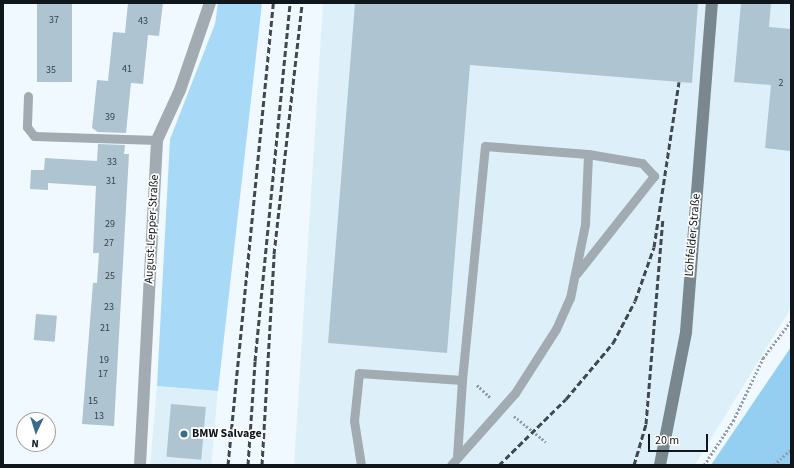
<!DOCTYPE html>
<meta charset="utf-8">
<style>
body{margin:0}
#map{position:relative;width:794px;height:468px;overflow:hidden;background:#f0f9ff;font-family:"Source Sans 3",sans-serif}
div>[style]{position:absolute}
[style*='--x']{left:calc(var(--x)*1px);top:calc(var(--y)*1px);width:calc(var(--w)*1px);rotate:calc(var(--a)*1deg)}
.built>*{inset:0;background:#ddf0fa;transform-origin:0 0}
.green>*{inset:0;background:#a8d9f6}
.forest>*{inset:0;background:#94cff2}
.building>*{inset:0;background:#aec4d1;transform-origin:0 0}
.path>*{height:2.5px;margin-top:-1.25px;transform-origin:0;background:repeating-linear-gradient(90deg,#949ca2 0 2px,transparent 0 4px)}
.lane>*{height:9px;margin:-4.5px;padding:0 4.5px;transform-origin:4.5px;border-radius:4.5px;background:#a2abb1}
.street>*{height:12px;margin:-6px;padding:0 6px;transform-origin:6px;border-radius:6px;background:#a2abb1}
.secondary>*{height:12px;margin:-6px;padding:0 6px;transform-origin:6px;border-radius:6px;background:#79878f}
.rail>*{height:3px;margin-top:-1.5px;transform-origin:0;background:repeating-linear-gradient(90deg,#40494e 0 6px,transparent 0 9px)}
.dots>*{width:11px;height:11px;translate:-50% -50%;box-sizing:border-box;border:2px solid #fff;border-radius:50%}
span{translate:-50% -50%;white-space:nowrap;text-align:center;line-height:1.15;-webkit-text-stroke:3.5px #fff;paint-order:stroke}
.number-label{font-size:10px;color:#374249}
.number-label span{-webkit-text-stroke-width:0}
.street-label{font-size:12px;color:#0f171c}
.poi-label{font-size:12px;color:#0f171c;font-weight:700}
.left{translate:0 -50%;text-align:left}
.frame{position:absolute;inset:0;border:4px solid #0f171c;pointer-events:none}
.north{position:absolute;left:16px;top:412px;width:40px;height:40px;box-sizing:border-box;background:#fff;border:1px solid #9fa2a4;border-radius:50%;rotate:184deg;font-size:11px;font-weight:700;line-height:16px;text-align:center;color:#0f171c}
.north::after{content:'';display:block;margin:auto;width:14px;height:18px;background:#386d89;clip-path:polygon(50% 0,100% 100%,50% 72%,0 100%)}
.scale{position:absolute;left:648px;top:434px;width:60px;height:18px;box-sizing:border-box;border:2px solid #0f171c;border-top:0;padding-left:5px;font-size:12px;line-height:14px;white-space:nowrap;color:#0f171c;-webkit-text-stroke:3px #fff;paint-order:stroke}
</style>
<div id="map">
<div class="built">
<div style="clip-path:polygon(323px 3px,791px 3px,791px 308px,695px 465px,294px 465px)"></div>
<div style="left:157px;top:386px;width:61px;height:79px;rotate:5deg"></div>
</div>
<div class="green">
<div style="clip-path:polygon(218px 3px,262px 3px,218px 391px,157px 386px,170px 139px,215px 24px)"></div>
</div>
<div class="forest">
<div style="clip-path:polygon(791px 347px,791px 465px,711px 465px)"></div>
</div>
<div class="building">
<div style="left:37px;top:3px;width:35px;height:79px"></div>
<div style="clip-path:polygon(128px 3px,163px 3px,159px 36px,148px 35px,143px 84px,131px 83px,126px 133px,98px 132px,92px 128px,97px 80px,108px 81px,113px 32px,125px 33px)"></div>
<div style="clip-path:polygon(355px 3px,698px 3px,692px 83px,470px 65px,447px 353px,328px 343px)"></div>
<div style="clip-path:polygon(741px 3px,771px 3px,769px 27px,791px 29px,790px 151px,765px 148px,771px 85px,734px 82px)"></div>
<div style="clip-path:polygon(98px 144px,125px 145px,124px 154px,129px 154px,114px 426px,82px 424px,93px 283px,97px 283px,99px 253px,93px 253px,96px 186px,48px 183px,48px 190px,30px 189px,31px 170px,44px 170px,45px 158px,97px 161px)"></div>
<div style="left:36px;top:314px;width:21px;height:26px;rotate:5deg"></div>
<div style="left:171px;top:404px;width:35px;height:53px;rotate:5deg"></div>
</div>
<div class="path">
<div style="--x:477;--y:385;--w:19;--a:43"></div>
<div style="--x:514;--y:416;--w:41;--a:39.1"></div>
<div style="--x:704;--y:465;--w:53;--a:-56.6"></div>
<div style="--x:733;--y:421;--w:70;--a:-64.5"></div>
<div style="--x:763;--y:358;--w:46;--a:-52.9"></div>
<div style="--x:774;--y:465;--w:23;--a:-43"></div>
</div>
<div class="lane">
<div style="--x:28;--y:96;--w:31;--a:92"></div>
<div style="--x:27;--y:127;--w:11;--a:52"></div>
<div style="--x:34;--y:136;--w:123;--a:1.9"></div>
<div style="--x:462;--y:380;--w:235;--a:-84.4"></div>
<div style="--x:485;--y:146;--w:103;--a:4.4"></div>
<div style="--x:361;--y:465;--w:45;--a:-99"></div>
<div style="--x:354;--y:421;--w:48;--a:-84.1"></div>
<div style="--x:359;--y:373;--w:103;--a:3.9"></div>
<div style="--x:462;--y:380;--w:78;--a:93.7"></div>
<div style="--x:451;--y:465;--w:96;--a:-48.4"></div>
<div style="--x:515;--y:393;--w:76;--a:-57.4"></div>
<div style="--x:556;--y:329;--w:34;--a:-66"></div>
<div style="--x:570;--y:298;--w:76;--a:-78.5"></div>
<div style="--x:585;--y:224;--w:70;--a:-87.5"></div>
<div style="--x:588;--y:154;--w:55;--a:9.5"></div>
<div style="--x:642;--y:163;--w:18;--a:47"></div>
<div style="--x:654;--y:176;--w:124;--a:128.4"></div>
</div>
<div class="street">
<div style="--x:140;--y:465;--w:325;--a:-87"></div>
<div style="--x:157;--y:140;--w:55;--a:-65.3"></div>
<div style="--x:180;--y:90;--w:92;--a:-71"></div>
</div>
<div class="secondary">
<div style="--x:660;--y:465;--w:136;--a:-78.9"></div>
<div style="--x:686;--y:332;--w:330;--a:-85.5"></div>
</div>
<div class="rail">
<div style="--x:228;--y:465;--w:464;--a:-84.4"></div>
<div style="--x:248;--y:465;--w:104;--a:-86.1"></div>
<div style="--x:255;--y:361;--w:360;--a:-84.4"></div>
<div style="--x:262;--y:465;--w:211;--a:-86.7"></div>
<div style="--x:274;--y:254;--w:253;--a:-83.6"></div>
<div style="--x:499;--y:465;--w:94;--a:-44.6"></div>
<div style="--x:566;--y:399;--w:73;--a:-50"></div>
<div style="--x:613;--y:343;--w:47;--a:-62.4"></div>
<div style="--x:635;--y:301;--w:57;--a:-70.6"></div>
<div style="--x:654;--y:247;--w:167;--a:-81.4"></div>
<div style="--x:634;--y:465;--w:43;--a:-73.7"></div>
<div style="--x:646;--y:424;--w:207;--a:-85.3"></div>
</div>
<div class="dots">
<div style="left:184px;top:434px;background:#386d89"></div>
</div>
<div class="number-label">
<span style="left:54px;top:21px">37</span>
<span style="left:143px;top:22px">43</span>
<span style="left:127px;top:70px">41</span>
<span style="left:51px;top:71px">35</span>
<span style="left:781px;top:84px">2</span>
<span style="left:110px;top:118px">39</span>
<span style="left:112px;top:163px">33</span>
<span style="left:111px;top:182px">31</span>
<span style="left:110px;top:225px">29</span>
<span style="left:109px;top:244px">27</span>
<span style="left:110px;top:277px">25</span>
<span style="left:109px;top:308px">23</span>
<span style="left:105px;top:329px">21</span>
<span style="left:104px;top:361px">19</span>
<span style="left:103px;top:375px">17</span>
<span style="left:93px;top:402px">15</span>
<span style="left:99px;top:417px">13</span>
</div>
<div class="street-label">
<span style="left:152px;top:229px;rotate:-87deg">August-Lepper-Straße</span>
<span style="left:693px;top:235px;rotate:-85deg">Lohfelder Straße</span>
</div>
<div class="poi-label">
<span class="left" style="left:192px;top:434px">BMW Salvage</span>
</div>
<div class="frame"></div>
<div class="north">N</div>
<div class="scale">20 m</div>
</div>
